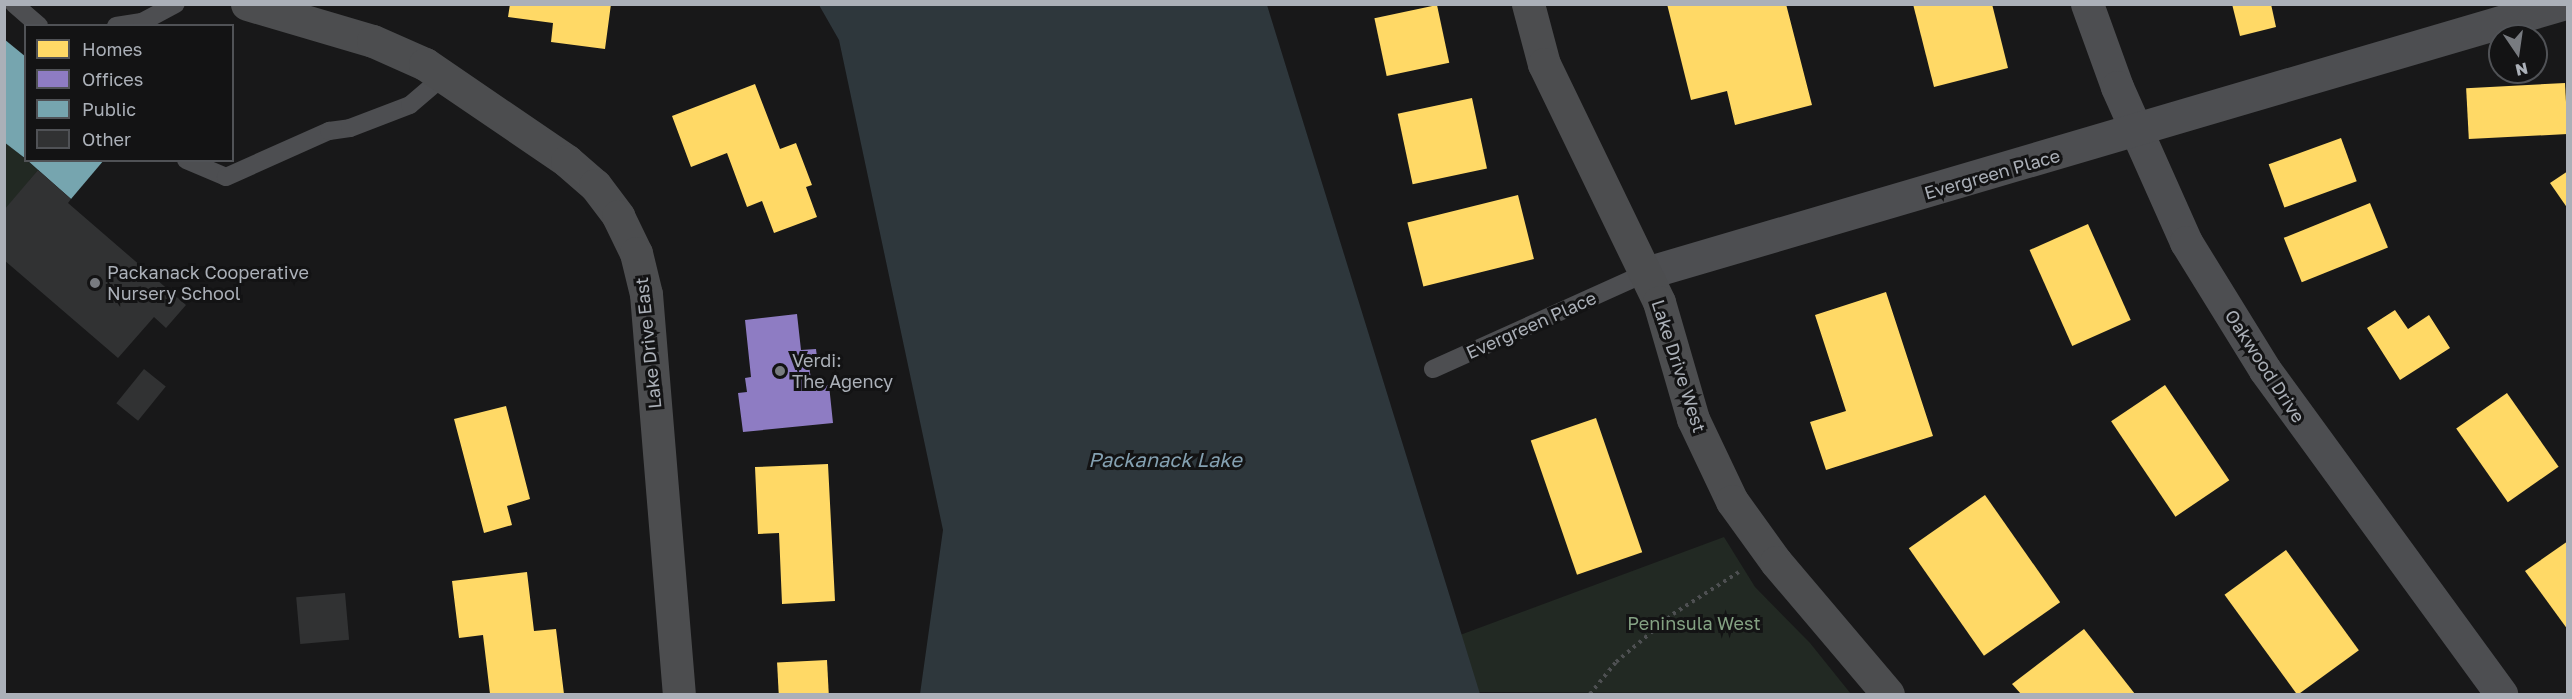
<!DOCTYPE html>
<style>
body{margin:0}
#map{position:relative;width:2572px;height:699px;overflow:hidden;background:#181819;font-family:"Golos Text",sans-serif}
div>[style]{position:absolute}
[style*='--x']{left:calc(var(--x)*1px);top:calc(var(--y)*1px);width:calc(var(--w)*1px);rotate:calc(var(--a)*1deg)}
.green>*{inset:0;background:#222923}
.water>*{inset:0;background:#2e373c}
.homes>*{inset:0;background:#ffd966;transform-origin:0 0}
.offices>*{inset:0;background:#8e7cc3}
.public>*{inset:0;background:#76a5af}
.building>*{inset:0;background:#313233;transform-origin:0 0}
.path>*{height:4px;margin-top:-2px;transform-origin:0;background:repeating-linear-gradient(90deg,#4e5052 0 3px,transparent 0 7.5px)}
.lane>*{height:18px;margin:-9px;padding:0 9px;transform-origin:9px;border-radius:9px;background:#4d4e51}
.street>*{height:33px;margin:-16.5px;padding:0 16.5px;transform-origin:16.5px;border-radius:16.5px;background:#4d4e51}
.secondary>*{height:33px;margin:-16.5px;padding:0 16.5px;transform-origin:16.5px;border-radius:16.5px;background:#4c4d4f}
.dots>*{width:16px;height:16px;translate:-50% -50%;box-sizing:border-box;border:3px solid #131314;border-radius:50%}
span{translate:-50% -50%;white-space:nowrap;text-align:center;line-height:1.15;-webkit-text-stroke:6px #131314;paint-order:stroke}
.street-label{font-size:18px;color:#abb0b8}
.poi-label{font-size:18px;color:#abb0b8}
.left{translate:0 -50%;text-align:left}
.park-label{font-size:18px;color:#84a283}
.water-label{font-size:20px;color:#84a0b1;font-style:italic}
.frame{position:absolute;inset:0;border:6px solid #abb0b8;pointer-events:none}
.legend{position:absolute;left:24px;top:24px;width:210px;height:138px;box-sizing:border-box;background:#131314;border:2px solid #505256;margin:0;padding:8px 10px;list-style:none;font-size:18px;color:#abb0b8}
.legend li{display:flex;align-items:center;gap:12px;height:30px}
.legend b{width:30px;border:2px solid #505256}
.north{position:absolute;left:2488px;top:24px;width:60px;height:60px;box-sizing:border-box;background:#131314;border:2px solid #505256;border-radius:50%;rotate:167deg;font-size:16px;font-weight:700;line-height:24px;text-align:center;color:#abb0b8}
.north::after{content:'';display:block;margin:auto;width:21px;height:27px;background:#787b80;clip-path:polygon(50% 0,100% 100%,50% 72%,0 100%)}
</style>
<div id="map">
<div class="green">
<div style="clip-path:polygon(5px 142px,38px 170px,5px 210px)"></div>
<div style="clip-path:polygon(1724px 537px,1755px 587px,1810px 643px,1851px 694px,1478px 692px,1460px 635px)"></div>
</div>
<div class="water">
<div style="clip-path:polygon(819px 5px,1267px 5px,1480px 694px,920px 694px,943px 530px,839px 40px)"></div>
</div>
<div class="homes">
<div style="clip-path:polygon(510px 4px,611px 4px,605px 49px,551px 42px,553px 23px,508px 17px)"></div>
<div style="clip-path:polygon(1667px 4px,1786px 4px,1812px 105px,1735px 125px,1727px 91px,1691px 100px)"></div>
<div style="clip-path:polygon(1913px 4px,1992px 4px,2008px 68px,1934px 87px)"></div>
<div style="clip-path:polygon(2232px 4px,2271px 4px,2276px 27px,2240px 36px)"></div>
<div style="left:1437px;top:5px;width:59px;height:64px;rotate:78deg"></div>
<div style="left:2565px;top:83px;width:51px;height:99px;rotate:87deg"></div>
<div style="clip-path:polygon(755px 84px,780px 149px,796px 143px,812px 185px,806px 187px,817px 217px,774px 233px,762px 201px,747px 207px,727px 153px,691px 167px,672px 116px)"></div>
<div style="left:1472px;top:98px;width:72px;height:76px;rotate:78deg"></div>
<div style="left:2341px;top:138px;width:46px;height:77px;rotate:70deg"></div>
<div style="clip-path:polygon(2568px 171px,2568px 209px,2550px 183px)"></div>
<div style="left:1518px;top:195px;width:66px;height:114px;rotate:76deg"></div>
<div style="left:2370px;top:203px;width:48px;height:93px;rotate:68deg"></div>
<div style="left:2088px;top:224px;width:105px;height:64px;rotate:66deg"></div>
<div style="clip-path:polygon(1886px 292px,1933px 436px,1826px 470px,1810px 422px,1846px 411px,1815px 315px)"></div>
<div style="clip-path:polygon(2395px 310px,2408px 329px,2429px 315px,2450px 348px,2400px 380px,2367px 328px)"></div>
<div style="left:2165px;top:385px;width:115px;height:65px;rotate:56deg"></div>
<div style="left:2507px;top:393px;width:90px;height:62px;rotate:55deg"></div>
<div style="clip-path:polygon(506px 406px,530px 499px,507px 506px,512px 525px,484px 533px,454px 419px)"></div>
<div style="left:1596px;top:418px;width:142px;height:69px;rotate:71deg"></div>
<div style="clip-path:polygon(828px 464px,835px 601px,782px 604px,779px 533px,758px 534px,755px 467px)"></div>
<div style="left:1985px;top:495px;width:131px;height:93px;rotate:55deg"></div>
<div style="clip-path:polygon(2568px 541px,2568px 630px,2525px 571px)"></div>
<div style="left:2286px;top:550px;width:124px;height:76px;rotate:54deg"></div>
<div style="clip-path:polygon(527px 572px,534px 631px,556px 629px,564px 694px,490px 694px,483px 635px,459px 638px,452px 581px)"></div>
<div style="clip-path:polygon(2084px 629px,2135px 694px,2021px 694px,2012px 684px)"></div>
<div style="left:827px;top:660px;width:34px;height:50px;rotate:87deg"></div>
</div>
<div class="offices">
<div style="clip-path:polygon(797px 314px,801px 350px,816px 349px,818px 365px,809px 365px,812px 387px,829px 385px,833px 423px,743px 432px,738px 393px,747px 392px,745px 378px,751px 377px,745px 320px)"></div>
</div>
<div class="public">
<div style="clip-path:polygon(4px 39px,26px 57px,26px 159px,4px 142px)"></div>
<div style="clip-path:polygon(27px 160px,104px 160px,71px 199px)"></div>
</div>
<div class="building">
<div style="clip-path:polygon(38px 170px,71px 199px,68px 203px,186px 305px,166px 328px,154px 317px,118px 358px,4px 260px,4px 210px)"></div>
<div style="left:144px;top:369px;width:28px;height:44px;rotate:39deg"></div>
<div style="left:345px;top:593px;width:47px;height:49px;rotate:85deg"></div>
</div>
<div class="path">
<div style="--x:1590;--y:694;--w:41;--a:-50.9"></div>
<div style="--x:1616;--y:662;--w:75;--a:-40.1"></div>
<div style="--x:1673;--y:614;--w:78;--a:-32.5"></div>
</div>
<div class="lane">
<div style="--x:14;--y:4;--w:33;--a:41"></div>
<div style="--x:116;--y:26;--w:26;--a:-9"></div>
<div style="--x:142;--y:22;--w:38;--a:-28"></div>
<div style="--x:186;--y:160;--w:43;--a:23"></div>
<div style="--x:226;--y:177;--w:113;--a:-24.1"></div>
<div style="--x:329;--y:131;--w:21;--a:-8"></div>
<div style="--x:350;--y:128;--w:64;--a:-21"></div>
<div style="--x:410;--y:105;--w:45;--a:-40.5"></div>
<div style="--x:1433;--y:369;--w:234;--a:-24.3"></div>
</div>
<div class="street">
<div style="--x:2087;--y:4;--w:88;--a:70.1"></div>
<div style="--x:2117;--y:87;--w:170;--a:66"></div>
<div style="--x:2186;--y:242;--w:150;--a:58.3"></div>
<div style="--x:2265;--y:370;--w:401;--a:53.9"></div>
<div style="--x:1646;--y:273;--w:955;--a:-16.37"></div>
</div>
<div class="secondary">
<div style="--x:247;--y:4;--w:131;--a:16.4"></div>
<div style="--x:373;--y:41;--w:57;--a:23.9"></div>
<div style="--x:425;--y:64;--w:172;--a:34.3"></div>
<div style="--x:567;--y:161;--w:37;--a:41"></div>
<div style="--x:595;--y:185;--w:39;--a:53"></div>
<div style="--x:618;--y:216;--w:41;--a:64.1"></div>
<div style="--x:636;--y:253;--w:42;--a:76.3"></div>
<div style="--x:646;--y:294;--w:401;--a:85.3"></div>
<div style="--x:1528;--y:4;--w:62;--a:75.1"></div>
<div style="--x:1544;--y:64;--w:264;--a:64.2"></div>
<div style="--x:1659;--y:302;--w:122;--a:73.8"></div>
<div style="--x:1693;--y:419;--w:91;--a:64.6"></div>
<div style="--x:1732;--y:501;--w:75;--a:54.2"></div>
<div style="--x:1776;--y:562;--w:173;--a:49.7"></div>
</div>
<div class="dots">
<div style="left:95px;top:283px;background:#787b80"></div>
<div style="left:780px;top:371px;background:#787b80"></div>
</div>
<div class="street-label">
<span style="left:1992px;top:174px;rotate:-16deg">Evergreen Place</span>
<span style="left:1531px;top:325px;rotate:-24deg">Evergreen Place</span>
<span style="left:648px;top:343px;rotate:-96deg">Lake Drive East</span>
<span style="left:1679px;top:366px;rotate:72deg">Lake Drive West</span>
<span style="left:2265px;top:366px;rotate:57deg">Oakwood Drive</span>
</div>
<div class="poi-label">
<span class="left" style="left:107px;top:283px">Packanack Cooperative<br>Nursery School</span>
<span class="left" style="left:792px;top:371px">Verdi:<br>The Agency</span>
</div>
<div class="park-label">
<span style="left:1694px;top:623px">Peninsula West</span>
</div>
<div class="water-label">
<span style="left:1165px;top:459px">Packanack Lake</span>
</div>
<div class="frame"></div>
<ul class="legend">
<li><b style="height:16px;background:#ffd966"></b>Homes</li>
<li><b style="height:16px;background:#8e7cc3"></b>Offices</li>
<li><b style="height:16px;background:#76a5af"></b>Public</li>
<li><b style="height:16px;background:#313233"></b>Other</li>
</ul>
<div class="north">N</div>
</div>
